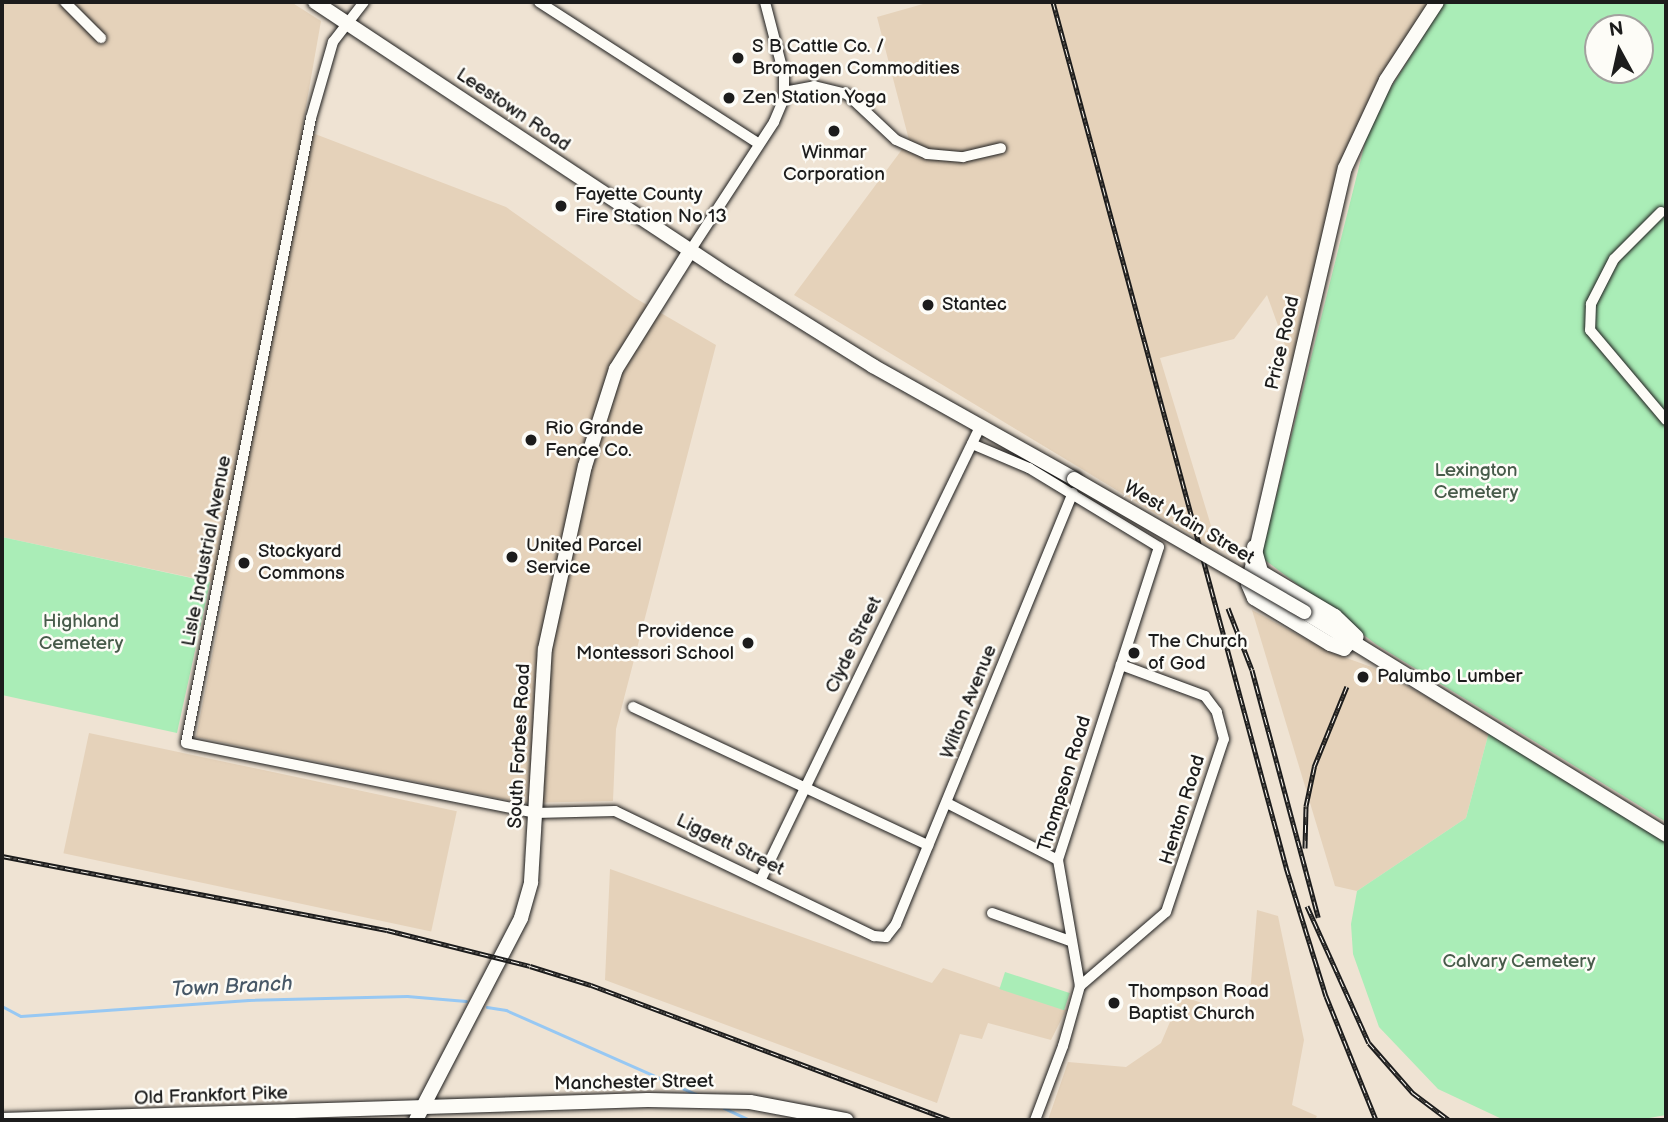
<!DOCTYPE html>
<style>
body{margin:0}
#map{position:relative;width:1668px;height:1122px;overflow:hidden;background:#efe3d3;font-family:"Balsamiq Sans",sans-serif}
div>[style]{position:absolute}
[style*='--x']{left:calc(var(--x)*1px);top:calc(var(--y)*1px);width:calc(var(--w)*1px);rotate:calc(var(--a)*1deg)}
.built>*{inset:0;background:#e5d2ba;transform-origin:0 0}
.green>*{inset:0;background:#aaedb7;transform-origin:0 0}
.stream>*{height:2.5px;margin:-1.25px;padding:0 1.25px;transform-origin:1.25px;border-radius:1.25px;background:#97c8f3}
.roads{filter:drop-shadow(0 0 2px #1c1c1c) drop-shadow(0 0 2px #1c1c1c)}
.street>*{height:10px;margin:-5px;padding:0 5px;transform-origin:5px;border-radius:5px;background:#fdfcf7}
.secondary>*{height:14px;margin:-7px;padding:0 7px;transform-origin:7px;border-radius:7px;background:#fdfcf7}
.primary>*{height:14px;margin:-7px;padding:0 7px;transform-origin:7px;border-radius:7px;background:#fdfcf7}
.rail>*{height:5px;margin-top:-2.5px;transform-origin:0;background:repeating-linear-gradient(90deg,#fdfcf7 0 8px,#1c1c1c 0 16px);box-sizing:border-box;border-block:2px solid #1c1c1c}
.bridges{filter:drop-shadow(0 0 2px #1c1c1c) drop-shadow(0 0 2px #1c1c1c)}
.primary-bridge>*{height:14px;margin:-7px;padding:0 7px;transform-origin:7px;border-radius:7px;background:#fdfcf7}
.dots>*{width:19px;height:19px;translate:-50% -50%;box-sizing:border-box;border:4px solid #fdfcf7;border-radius:50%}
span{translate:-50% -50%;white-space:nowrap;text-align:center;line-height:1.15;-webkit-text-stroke:5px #fdfcf7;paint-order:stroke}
.poi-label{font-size:19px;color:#1c1c1c}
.left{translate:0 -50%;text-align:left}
.right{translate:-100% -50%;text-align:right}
.street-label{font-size:19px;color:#1c1c1c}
.park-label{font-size:19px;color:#475b4a}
.water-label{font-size:21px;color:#475867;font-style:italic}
.frame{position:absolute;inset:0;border:4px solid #1c1c1c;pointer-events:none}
.north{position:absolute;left:1584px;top:14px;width:70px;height:70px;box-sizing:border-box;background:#fdfcf7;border:2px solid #a3a29f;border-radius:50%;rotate:352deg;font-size:19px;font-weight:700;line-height:28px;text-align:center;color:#1c1c1c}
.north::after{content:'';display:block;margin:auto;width:24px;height:32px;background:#1c1c1c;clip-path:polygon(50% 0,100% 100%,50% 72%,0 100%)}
</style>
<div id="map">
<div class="built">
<div style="clip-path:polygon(2px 2px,291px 2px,321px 21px,302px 129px,506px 207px,635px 298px,716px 345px,616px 729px,613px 801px,522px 803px,196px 737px,226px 585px,2px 537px)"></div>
<div style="clip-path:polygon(930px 2px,1437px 2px,1364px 120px,1295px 373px,1267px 295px,1234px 339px,1160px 358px,1219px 552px,794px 295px,909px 140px,877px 17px)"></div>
<div style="clip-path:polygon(1252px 610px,1330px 652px,1377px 669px,1489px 732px,1466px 818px,1357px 891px,1335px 886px)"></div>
<div style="left:89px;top:733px;width:376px;height:123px;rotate:12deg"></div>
<div style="clip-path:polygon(610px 869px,932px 983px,943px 968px,1066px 1010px,1051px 1040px,988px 1023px,982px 1039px,960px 1034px,937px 1103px,605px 980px)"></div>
<div style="clip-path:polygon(1257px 910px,1278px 916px,1304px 1040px,1292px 1105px,1317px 1116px,1315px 1120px,1048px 1120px,1068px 1062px,1126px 1067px,1161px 1043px,1181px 996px,1248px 1018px)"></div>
</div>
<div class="green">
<div style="clip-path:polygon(evenodd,1445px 2px,1666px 2px,1666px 822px,1377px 645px,1261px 557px,1371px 119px,1445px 2px,1598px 28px,1640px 28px,1640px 70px,1598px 70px,1598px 28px)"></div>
<div style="clip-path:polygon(2px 537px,210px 582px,177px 733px,2px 695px)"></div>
<div style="clip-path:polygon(1489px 732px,1666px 842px,1666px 1115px,1638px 1120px,1504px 1120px,1438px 1089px,1379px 1027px,1353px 954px,1351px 924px,1357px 891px,1466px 818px)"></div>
<div style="left:1005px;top:972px;width:68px;height:18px;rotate:18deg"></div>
</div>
<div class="stream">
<div style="--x:2;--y:1006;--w:21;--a:28"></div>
<div style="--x:21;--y:1016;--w:228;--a:-4"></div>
<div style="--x:248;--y:1000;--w:159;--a:-1.4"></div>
<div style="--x:407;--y:996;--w:59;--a:4.8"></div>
<div style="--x:487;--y:1007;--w:19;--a:9"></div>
<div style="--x:506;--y:1010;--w:208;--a:23.9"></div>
<div style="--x:724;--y:1108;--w:29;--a:25"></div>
</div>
<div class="roads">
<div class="street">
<div style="--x:65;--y:2;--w:51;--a:45"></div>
<div style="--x:364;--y:2;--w:51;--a:127.8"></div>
<div style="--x:333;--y:42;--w:79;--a:106.1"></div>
<div style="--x:311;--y:118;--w:637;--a:101.31"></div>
<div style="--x:186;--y:743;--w:356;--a:11.3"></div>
<div style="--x:535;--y:813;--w:80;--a:-1.4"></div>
<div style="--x:615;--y:811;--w:288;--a:25.8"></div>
<div style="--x:874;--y:936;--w:12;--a:5"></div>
<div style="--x:886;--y:937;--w:16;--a:-52"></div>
<div style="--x:896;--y:924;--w:466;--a:-67.7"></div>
<div style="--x:539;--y:2;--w:262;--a:32.8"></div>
<div style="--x:784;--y:92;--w:31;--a:-11"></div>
<div style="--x:814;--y:86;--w:34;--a:14"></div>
<div style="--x:847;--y:94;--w:67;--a:43.2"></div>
<div style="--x:896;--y:140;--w:34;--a:24"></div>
<div style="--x:927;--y:154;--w:36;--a:5"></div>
<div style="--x:963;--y:157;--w:39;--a:-13"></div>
<div style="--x:1661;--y:212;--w:66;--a:135"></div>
<div style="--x:1614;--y:259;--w:51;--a:117.1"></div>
<div style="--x:1591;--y:304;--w:26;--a:92"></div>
<div style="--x:1590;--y:330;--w:118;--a:49.8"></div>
<div style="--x:690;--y:251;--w:154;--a:-56.9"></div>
<div style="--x:774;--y:122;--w:26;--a:-67"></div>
<div style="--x:784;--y:98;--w:23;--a:-90"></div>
<div style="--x:784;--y:75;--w:75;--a:-104.6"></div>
<div style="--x:972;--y:444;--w:62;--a:22.8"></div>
<div style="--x:1029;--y:468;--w:152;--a:31.3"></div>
<div style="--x:1159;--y:547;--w:329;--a:107.9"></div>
<div style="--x:1058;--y:860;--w:128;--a:80.1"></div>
<div style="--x:1080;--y:986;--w:62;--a:105.8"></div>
<div style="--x:1063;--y:1046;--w:79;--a:110.7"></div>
<div style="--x:633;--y:707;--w:326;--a:25.1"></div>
<div style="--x:947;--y:803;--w:125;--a:27.2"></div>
<div style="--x:761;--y:879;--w:502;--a:-64.15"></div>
<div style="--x:992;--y:913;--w:83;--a:19.7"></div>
<div style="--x:1080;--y:986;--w:113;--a:-40.7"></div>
<div style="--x:1166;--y:912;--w:182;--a:-71.5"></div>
<div style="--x:1224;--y:739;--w:28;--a:-105"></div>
<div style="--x:1217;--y:712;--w:20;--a:-127"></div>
<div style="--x:1205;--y:696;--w:90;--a:-159.7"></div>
</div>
<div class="secondary">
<div style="--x:1352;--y:640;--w:12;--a:132"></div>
<div style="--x:1344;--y:649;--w:15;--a:-160"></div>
<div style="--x:1330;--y:644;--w:89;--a:-148.8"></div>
<div style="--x:1254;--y:598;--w:15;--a:-113"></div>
<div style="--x:1248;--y:584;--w:427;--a:-76.9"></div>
<div style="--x:1345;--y:168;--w:97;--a:-65"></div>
<div style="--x:1386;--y:80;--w:93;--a:-56.8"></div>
<div style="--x:2;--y:1120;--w:646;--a:-1.77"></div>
<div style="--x:648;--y:1100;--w:102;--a:1.1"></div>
<div style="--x:750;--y:1102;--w:98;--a:10.6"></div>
<div style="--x:416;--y:1120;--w:228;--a:-62.5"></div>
<div style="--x:521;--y:918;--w:37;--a:-74"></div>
<div style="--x:531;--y:882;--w:233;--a:-86.6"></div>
<div style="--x:545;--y:649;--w:187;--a:-77.7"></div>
<div style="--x:585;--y:466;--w:102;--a:-72.3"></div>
<div style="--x:616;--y:369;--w:139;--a:-57.9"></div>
</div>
<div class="primary">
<div style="--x:315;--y:2;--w:496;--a:33.5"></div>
<div style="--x:729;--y:276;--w:170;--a:32"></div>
<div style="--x:873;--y:366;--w:231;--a:29.3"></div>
<div style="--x:1254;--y:547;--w:26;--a:74"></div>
<div style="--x:1261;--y:572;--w:86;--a:30.7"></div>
<div style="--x:1335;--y:616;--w:30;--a:44"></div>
<div style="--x:1304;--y:612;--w:425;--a:31.6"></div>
</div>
</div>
<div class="rail">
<div style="--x:1053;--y:2;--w:896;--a:74.92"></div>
<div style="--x:1286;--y:867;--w:135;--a:72.8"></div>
<div style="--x:1326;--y:996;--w:134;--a:68"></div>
<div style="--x:1228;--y:608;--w:66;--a:68.8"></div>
<div style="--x:1252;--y:670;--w:256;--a:75"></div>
<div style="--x:1305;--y:848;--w:42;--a:-88.6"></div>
<div style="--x:1306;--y:806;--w:40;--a:-78"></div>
<div style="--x:1314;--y:767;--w:87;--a:-67.8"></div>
<div style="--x:2;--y:856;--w:392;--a:10.9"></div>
<div style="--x:387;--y:930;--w:147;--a:14.1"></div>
<div style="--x:530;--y:966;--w:64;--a:17.3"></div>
<div style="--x:591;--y:985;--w:384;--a:20.6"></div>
<div style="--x:1307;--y:906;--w:150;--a:65.7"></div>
<div style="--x:1369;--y:1043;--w:67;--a:48.7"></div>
<div style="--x:1413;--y:1093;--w:45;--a:36.9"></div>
</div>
<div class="bridges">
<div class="primary-bridge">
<div style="--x:1074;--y:479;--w:266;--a:30"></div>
</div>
</div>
<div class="dots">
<div style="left:738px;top:58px;background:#1c1c1c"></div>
<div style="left:729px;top:98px;background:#1c1c1c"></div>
<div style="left:834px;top:131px;background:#1c1c1c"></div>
<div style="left:561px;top:206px;background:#1c1c1c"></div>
<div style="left:928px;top:305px;background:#1c1c1c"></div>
<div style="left:531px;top:440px;background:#1c1c1c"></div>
<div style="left:512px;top:557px;background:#1c1c1c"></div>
<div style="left:244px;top:563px;background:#1c1c1c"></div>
<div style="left:748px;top:643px;background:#1c1c1c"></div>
<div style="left:1134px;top:653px;background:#1c1c1c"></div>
<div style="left:1363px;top:677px;background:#1c1c1c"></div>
<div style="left:1114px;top:1003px;background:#1c1c1c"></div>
</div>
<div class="poi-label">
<span class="left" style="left:752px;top:58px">S B Cattle Co. /<br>Bromagen Commodities</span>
<span class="left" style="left:743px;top:98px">Zen Station Yoga</span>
<span style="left:834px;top:164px">Winmar<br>Corporation</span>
<span class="left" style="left:575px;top:206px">Fayette County<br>Fire Station No 13</span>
<span class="left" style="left:942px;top:305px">Stantec</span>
<span class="left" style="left:545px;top:440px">Rio Grande<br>Fence Co.</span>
<span class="left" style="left:526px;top:557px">United Parcel<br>Service</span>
<span class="left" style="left:258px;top:563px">Stockyard<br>Commons</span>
<span class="right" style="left:734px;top:643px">Providence<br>Montessori School</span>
<span class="left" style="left:1148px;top:653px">The Church<br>of God</span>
<span class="left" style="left:1377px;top:677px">Palumbo Lumber</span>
<span class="left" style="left:1128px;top:1003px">Thompson Road<br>Baptist Church</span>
</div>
<div class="street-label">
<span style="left:513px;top:110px;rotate:34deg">Leestown Road</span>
<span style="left:1283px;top:343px;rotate:-77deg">Price Road</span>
<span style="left:1189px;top:523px;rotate:30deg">West Main Street</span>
<span style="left:207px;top:551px;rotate:-79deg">Lisle Industrial Avenue</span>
<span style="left:854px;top:645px;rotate:-64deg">Clyde Street</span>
<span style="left:969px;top:702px;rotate:-68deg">Wilton Avenue</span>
<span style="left:520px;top:746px;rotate:-87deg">South Forbes Road</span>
<span style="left:1065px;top:784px;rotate:-73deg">Thompson Road</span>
<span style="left:1183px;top:810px;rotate:-73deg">Henton Road</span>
<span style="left:730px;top:845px;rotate:26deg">Liggett Street</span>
<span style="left:634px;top:1083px;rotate:-1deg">Manchester Street</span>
<span style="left:211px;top:1096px;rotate:-2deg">Old Frankfort Pike</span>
</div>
<div class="park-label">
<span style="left:1476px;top:482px">Lexington<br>Cemetery</span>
<span style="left:81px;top:633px">Highland<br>Cemetery</span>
<span style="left:1519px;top:962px">Calvary Cemetery</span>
</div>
<div class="water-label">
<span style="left:232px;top:987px;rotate:-3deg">Town Branch</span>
</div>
<div class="frame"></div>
<div class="north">N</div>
</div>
